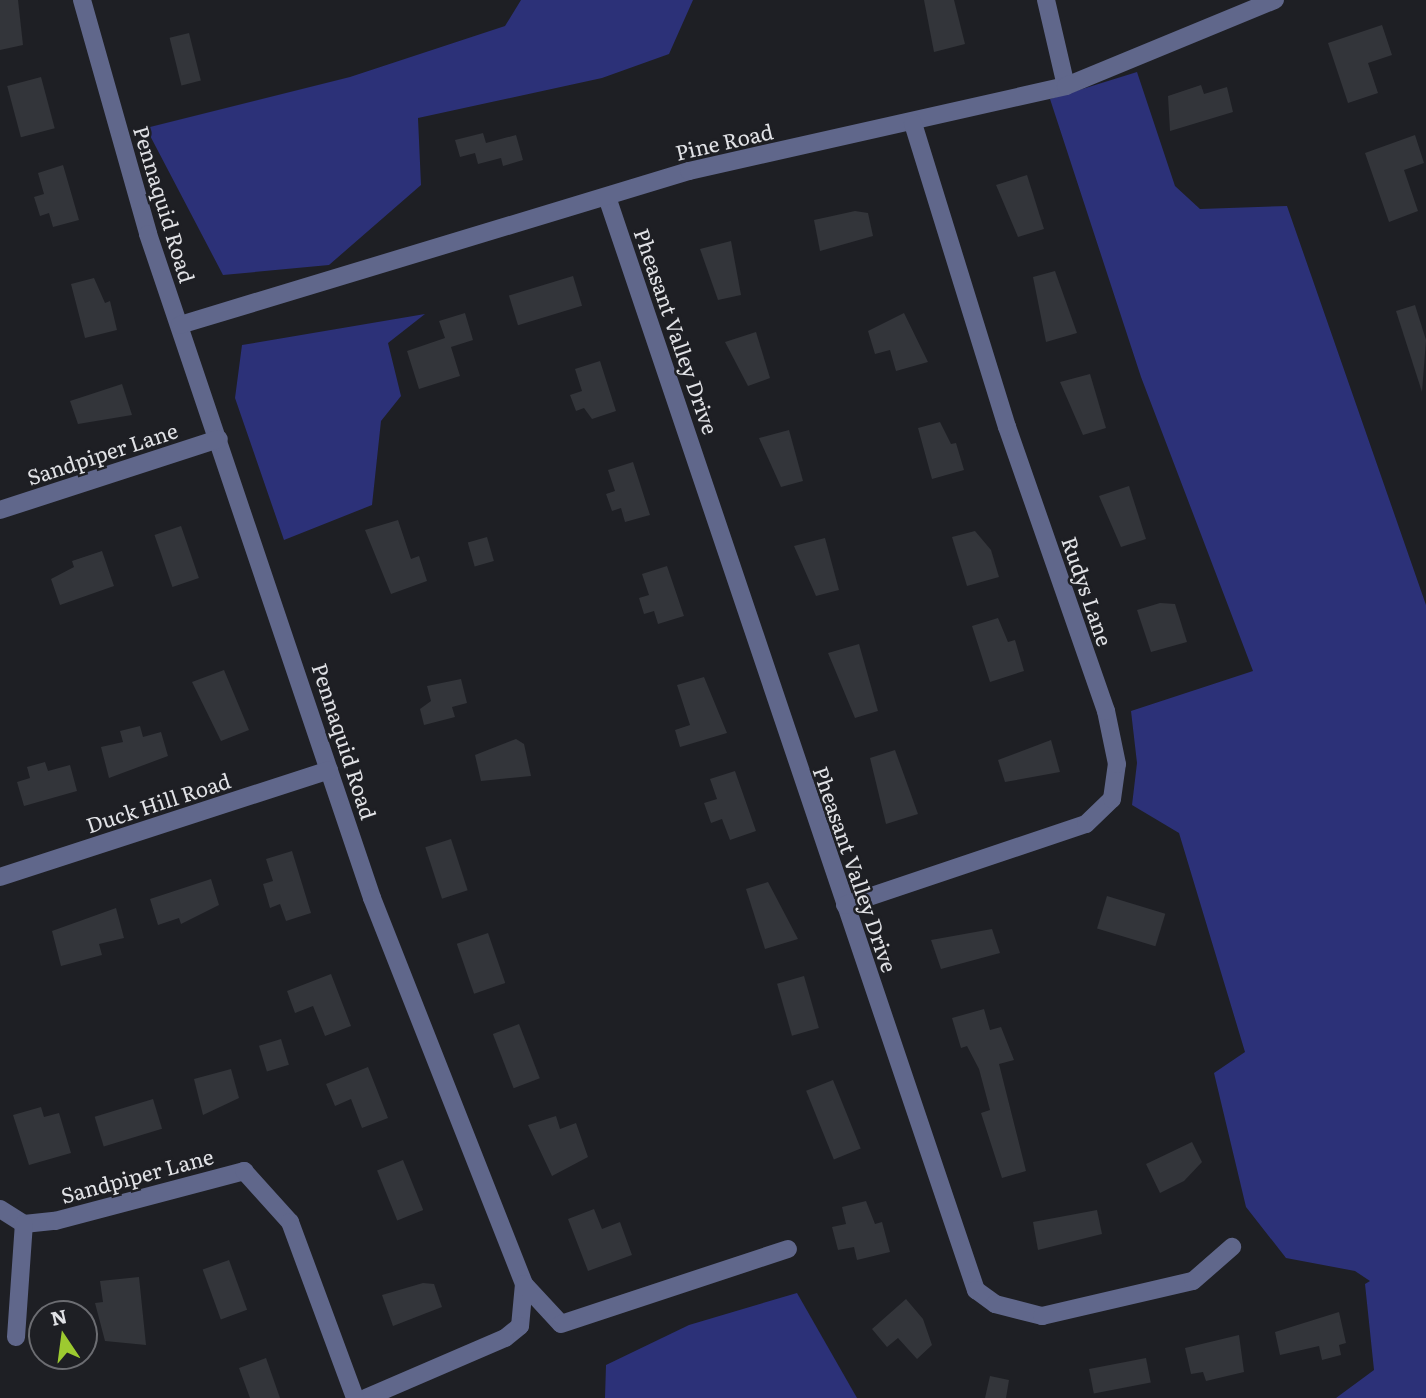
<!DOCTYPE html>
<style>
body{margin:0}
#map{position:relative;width:1426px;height:1398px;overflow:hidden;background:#1e1f24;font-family:Literata,serif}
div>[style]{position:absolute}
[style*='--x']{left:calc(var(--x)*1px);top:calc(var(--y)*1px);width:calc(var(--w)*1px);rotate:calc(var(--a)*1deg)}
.green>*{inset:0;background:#2c3178}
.building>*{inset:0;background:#33353a;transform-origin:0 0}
.minor>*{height:18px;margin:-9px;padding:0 9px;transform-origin:9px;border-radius:9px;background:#60678b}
span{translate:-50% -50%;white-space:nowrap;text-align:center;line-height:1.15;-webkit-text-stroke:5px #1e1f24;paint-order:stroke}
.street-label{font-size:21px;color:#e1e2e6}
.north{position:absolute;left:28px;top:1300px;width:70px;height:70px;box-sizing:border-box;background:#1e1f24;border:2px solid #6c6d72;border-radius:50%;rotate:347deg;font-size:19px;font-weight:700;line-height:28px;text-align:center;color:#e1e2e6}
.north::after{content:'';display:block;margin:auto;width:24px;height:32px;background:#9dca30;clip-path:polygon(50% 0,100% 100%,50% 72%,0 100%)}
</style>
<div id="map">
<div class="green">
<div style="clip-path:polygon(521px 0,693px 0,669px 54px,602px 78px,418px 118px,421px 185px,329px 265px,223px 275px,146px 128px,350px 77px,505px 26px)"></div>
<div style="clip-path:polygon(1137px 72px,1175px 186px,1200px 209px,1287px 206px,1426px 605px,1426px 1398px,1336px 1398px,1374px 1370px,1365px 1284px,1370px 1281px,1355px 1271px,1286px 1258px,1246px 1207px,1214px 1073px,1245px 1052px,1179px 833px,1132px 805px,1137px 763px,1131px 711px,1253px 671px,1141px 377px,1050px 99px)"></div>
<div style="clip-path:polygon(425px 314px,388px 343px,401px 396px,381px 421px,372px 505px,284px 540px,235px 398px,242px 345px)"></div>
<div style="clip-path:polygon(797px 1293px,857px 1398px,605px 1398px,606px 1365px,689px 1325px)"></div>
</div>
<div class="building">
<div style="clip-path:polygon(0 0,18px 0,23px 45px,0 50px)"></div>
<div style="clip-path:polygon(924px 0,954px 0,965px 44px,934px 52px)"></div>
<div style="clip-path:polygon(1382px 25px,1392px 55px,1368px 63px,1378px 93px,1348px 103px,1328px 43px)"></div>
<div style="left:189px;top:33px;width:49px;height:20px;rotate:76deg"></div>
<div style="left:41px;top:77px;width:53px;height:35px;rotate:75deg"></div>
<div style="clip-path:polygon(1201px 85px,1204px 94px,1227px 87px,1233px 112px,1170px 131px,1168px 96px)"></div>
<div style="clip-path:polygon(483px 133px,486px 143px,516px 135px,523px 160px,503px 166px,501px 158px,478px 164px,475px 153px,460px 157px,455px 140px)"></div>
<div style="clip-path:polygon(1415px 135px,1424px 163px,1404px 170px,1418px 211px,1389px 222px,1365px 153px)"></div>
<div style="clip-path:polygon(63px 165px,79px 220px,53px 227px,49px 213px,40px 216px,34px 197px,44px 194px,38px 173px)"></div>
<div style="clip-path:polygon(1027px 175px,1044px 229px,1018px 237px,996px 185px)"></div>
<div style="clip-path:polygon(855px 211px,868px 213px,873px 236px,820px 251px,814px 220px)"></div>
<div style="clip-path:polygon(731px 241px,741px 295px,718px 300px,700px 249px)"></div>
<div style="clip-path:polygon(1055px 271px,1077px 333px,1046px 342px,1033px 277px)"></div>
<div style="left:573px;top:276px;width:31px;height:67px;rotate:73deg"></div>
<div style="clip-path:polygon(94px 278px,105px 303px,110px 301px,117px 330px,85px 338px,71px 284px)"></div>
<div style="clip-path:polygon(1415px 305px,1426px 340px,1422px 392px,1396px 311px)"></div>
<div style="clip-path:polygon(465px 313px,473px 340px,451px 347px,460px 376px,419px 389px,407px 351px,445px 338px,439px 321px)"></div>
<div style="clip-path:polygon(904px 313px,928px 362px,896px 371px,890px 350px,875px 354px,868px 331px)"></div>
<div style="clip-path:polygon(756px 332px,770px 378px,748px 386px,725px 342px)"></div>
<div style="clip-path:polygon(600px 361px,616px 411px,592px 419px,584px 408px,576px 411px,570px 395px,582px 391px,575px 369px)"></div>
<div style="clip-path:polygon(1090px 374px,1106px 428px,1083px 435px,1060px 382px)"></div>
<div style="clip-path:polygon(122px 384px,132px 415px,78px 424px,70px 401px)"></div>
<div style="clip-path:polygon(940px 422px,951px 444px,956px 443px,964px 470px,932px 479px,918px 428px)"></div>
<div style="clip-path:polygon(789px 430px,803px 481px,781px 487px,759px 438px)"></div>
<div style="clip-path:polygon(633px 462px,650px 515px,625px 522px,621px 508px,612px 511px,606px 494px,615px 491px,608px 470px)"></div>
<div style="clip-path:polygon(1129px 486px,1146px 539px,1121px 547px,1099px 496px)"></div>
<div style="clip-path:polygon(398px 520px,411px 559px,419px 556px,427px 581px,391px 594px,365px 530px)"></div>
<div style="left:181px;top:526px;width:55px;height:28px;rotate:71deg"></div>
<div style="clip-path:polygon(975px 531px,991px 550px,999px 577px,967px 586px,952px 537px)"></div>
<div style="left:487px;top:537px;width:25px;height:20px;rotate:74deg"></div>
<div style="clip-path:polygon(825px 538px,839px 590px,816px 596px,794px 546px)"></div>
<div style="clip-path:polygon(102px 551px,114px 586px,60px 605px,51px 579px,74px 567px,72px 561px)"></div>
<div style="clip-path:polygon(667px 566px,684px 616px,658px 624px,654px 611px,644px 614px,639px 598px,649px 595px,642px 574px)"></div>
<div style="clip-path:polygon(1160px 603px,1175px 604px,1187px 642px,1151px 652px,1137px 610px)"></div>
<div style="clip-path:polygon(998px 618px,1008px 642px,1015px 640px,1024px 671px,990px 682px,972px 626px)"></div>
<div style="clip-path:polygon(859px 644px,878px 711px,855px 718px,828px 653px)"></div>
<div style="clip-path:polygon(224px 670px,249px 730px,221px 741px,192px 682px)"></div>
<div style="clip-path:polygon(704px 677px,727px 733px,680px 747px,675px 730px,690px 725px,677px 685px)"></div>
<div style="clip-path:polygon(461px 679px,467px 703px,452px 707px,455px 717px,424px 725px,420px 709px,431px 701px,427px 686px)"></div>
<div style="clip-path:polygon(140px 726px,143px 737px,161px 732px,168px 756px,109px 778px,101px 747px,123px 742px,120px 731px)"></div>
<div style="clip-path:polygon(516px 739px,524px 744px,531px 776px,481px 781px,475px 755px)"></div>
<div style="clip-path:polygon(1051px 740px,1060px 772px,1005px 782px,998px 760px)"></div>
<div style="clip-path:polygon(895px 750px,918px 814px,886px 824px,870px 758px)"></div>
<div style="clip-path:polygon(45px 762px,48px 771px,70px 765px,77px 791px,24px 806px,17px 782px,30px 778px,27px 767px)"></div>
<div style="clip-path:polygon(735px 771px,756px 831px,730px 840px,722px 819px,711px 823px,704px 803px,717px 799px,710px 779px)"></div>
<div style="left:451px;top:839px;width:54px;height:27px;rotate:72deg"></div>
<div style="clip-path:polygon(292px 851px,311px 913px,286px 921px,280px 904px,270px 908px,263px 884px,273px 881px,266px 859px)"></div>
<div style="clip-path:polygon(211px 879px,219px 905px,181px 924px,179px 918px,158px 925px,150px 899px)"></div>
<div style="clip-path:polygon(768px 882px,798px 939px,765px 949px,746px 889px)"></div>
<div style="left:1107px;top:896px;width:61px;height:34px;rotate:17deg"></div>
<div style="clip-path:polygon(116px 908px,124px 938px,99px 944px,102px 955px,61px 966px,52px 931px)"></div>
<div style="clip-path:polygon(992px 929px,1000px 953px,941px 969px,931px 940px)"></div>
<div style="left:488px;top:933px;width:53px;height:33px;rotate:71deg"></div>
<div style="clip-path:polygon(331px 974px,351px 1026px,325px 1036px,313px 1006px,295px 1013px,287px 991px)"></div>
<div style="left:804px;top:976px;width:54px;height:28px;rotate:74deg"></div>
<div style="clip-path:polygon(984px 1009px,990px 1030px,1001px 1027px,1014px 1060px,999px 1064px,1026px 1171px,1002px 1178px,981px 1113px,990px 1110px,979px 1069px,967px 1046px,961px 1048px,952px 1018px)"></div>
<div style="left:519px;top:1024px;width:58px;height:28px;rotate:69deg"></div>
<div style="left:281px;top:1039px;width:27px;height:23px;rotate:73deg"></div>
<div style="clip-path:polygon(368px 1067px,388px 1118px,362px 1128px,351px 1099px,335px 1106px,326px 1084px)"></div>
<div style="clip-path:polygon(231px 1069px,239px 1098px,203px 1115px,194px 1079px)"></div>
<div style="left:833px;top:1080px;width:74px;height:29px;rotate:68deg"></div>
<div style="left:153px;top:1099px;width:31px;height:61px;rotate:73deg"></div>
<div style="clip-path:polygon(41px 1107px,44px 1117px,59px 1113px,71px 1153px,29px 1165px,13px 1115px)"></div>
<div style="clip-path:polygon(556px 1116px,560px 1129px,576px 1123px,588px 1157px,552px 1176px,528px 1125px)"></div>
<div style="clip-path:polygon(1192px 1142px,1202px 1162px,1184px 1181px,1160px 1193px,1146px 1164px)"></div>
<div style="left:403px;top:1160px;width:54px;height:28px;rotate:68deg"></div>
<div style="clip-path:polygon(866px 1201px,875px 1224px,882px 1222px,890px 1252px,857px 1260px,854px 1247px,838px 1250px,832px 1227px,846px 1224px,842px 1207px)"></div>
<div style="clip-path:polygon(594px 1209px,602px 1229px,620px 1222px,632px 1255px,588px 1271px,568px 1219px)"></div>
<div style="clip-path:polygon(1097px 1210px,1102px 1234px,1038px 1250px,1033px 1222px)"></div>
<div style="left:229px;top:1260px;width:53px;height:28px;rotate:70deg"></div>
<div style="clip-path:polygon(139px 1277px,146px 1345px,105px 1341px,95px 1303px,103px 1302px,100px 1281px)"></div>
<div style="clip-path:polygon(423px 1283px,434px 1284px,442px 1307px,393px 1326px,382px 1295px)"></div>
<div style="clip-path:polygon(906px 1299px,923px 1319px,932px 1345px,917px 1359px,898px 1338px,887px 1347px,872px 1329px)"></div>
<div style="clip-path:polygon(1339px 1312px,1346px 1343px,1339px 1345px,1341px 1355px,1322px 1360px,1319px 1346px,1280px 1355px,1275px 1332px)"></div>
<div style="clip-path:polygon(1239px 1335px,1244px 1372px,1206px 1381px,1203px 1372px,1191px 1374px,1185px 1348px)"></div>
<div style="clip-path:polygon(266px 1358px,280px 1398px,250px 1398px,239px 1368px)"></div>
<div style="left:1146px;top:1358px;width:25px;height:58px;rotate:79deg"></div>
<div style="clip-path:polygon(990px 1376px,1009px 1380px,1006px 1398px,985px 1398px)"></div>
</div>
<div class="minor">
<div style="--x:82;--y:0;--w:243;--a:74.2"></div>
<div style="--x:148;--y:234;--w:701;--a:71.36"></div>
<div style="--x:372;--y:898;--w:415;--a:68.5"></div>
<div style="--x:524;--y:1284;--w:42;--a:95.4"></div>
<div style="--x:520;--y:1326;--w:19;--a:141"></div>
<div style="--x:505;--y:1338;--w:151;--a:156.7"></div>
<div style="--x:1046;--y:0;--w:88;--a:76.9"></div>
<div style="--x:607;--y:197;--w:1154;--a:71.35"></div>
<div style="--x:976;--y:1290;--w:24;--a:36"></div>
<div style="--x:995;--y:1304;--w:49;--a:14.3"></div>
<div style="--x:1042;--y:1316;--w:155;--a:-13.1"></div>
<div style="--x:1193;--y:1281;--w:52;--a:-41.1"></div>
<div style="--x:180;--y:325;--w:532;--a:-16.83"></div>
<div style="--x:689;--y:171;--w:386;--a:-12.7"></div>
<div style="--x:1066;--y:86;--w:226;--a:-22.4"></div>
<div style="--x:0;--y:510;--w:230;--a:-18"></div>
<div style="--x:0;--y:877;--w:346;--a:-18"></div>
<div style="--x:845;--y:905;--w:254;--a:-18.6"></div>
<div style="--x:1086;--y:824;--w:36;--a:-44"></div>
<div style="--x:1112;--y:799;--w:35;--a:-82"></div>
<div style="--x:1117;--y:764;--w:54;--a:-101.7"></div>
<div style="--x:1106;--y:711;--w:301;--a:-109.2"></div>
<div style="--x:1007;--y:427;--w:318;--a:-107.2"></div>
<div style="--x:0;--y:1209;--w:28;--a:32"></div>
<div style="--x:24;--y:1224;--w:31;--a:-6"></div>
<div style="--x:55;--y:1221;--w:196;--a:-14.8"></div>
<div style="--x:244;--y:1171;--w:69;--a:48"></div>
<div style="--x:290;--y:1222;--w:188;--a:69.7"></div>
<div style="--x:524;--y:1284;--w:54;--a:47.2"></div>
<div style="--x:561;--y:1324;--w:239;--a:-18.3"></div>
<div style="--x:16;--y:1337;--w:113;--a:-86"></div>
</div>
<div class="street-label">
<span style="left:724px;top:141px;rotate:-13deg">Pine Road</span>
<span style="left:165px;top:204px;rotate:73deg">Pennaquid Road</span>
<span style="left:677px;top:331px;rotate:71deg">Pheasant Valley Drive</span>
<span style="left:102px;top:453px;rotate:-18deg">Sandpiper Lane</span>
<span style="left:1088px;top:591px;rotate:71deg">Rudys Lane</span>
<span style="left:345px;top:741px;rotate:72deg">Pennaquid Road</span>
<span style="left:158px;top:802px;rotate:-18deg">Duck Hill Road</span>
<span style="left:856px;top:869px;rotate:71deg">Pheasant Valley Drive</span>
<span style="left:137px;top:1175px;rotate:-15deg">Sandpiper Lane</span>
</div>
<div class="north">N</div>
</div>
